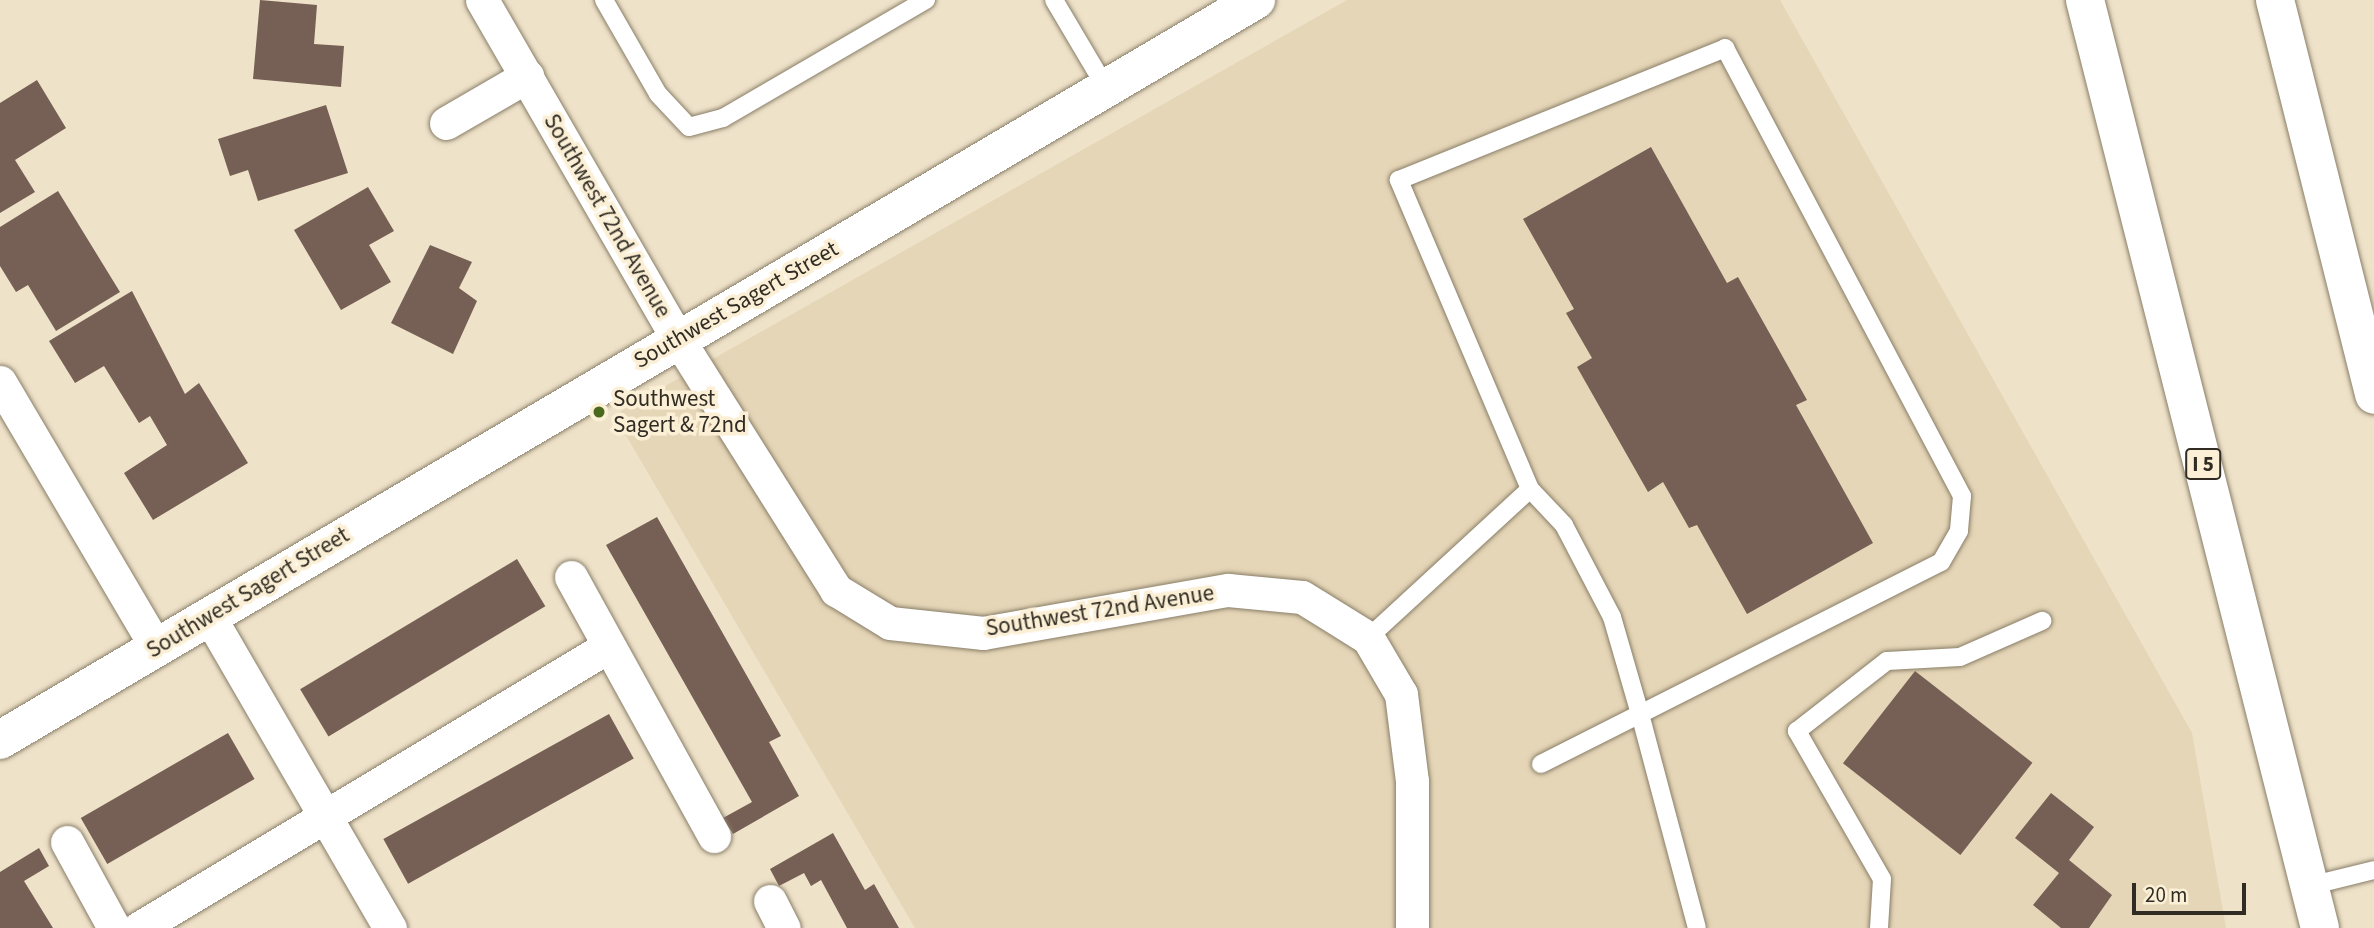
<!DOCTYPE html>
<style>
body{margin:0}
#map{position:relative;width:2374px;height:928px;overflow:hidden;background:#eee2c9;font-family:"Source Sans 3",sans-serif}
div>[style]{position:absolute}
[style*='--x']{left:calc(var(--x)*1px);top:calc(var(--y)*1px);width:calc(var(--w)*1px);rotate:calc(var(--a)*1deg)}
.built>*{inset:0;background:#e5d6b7}
.building>*{inset:0;background:#765f54;transform-origin:0 0}
.roads{filter:drop-shadow(0 0 2px #897e68) drop-shadow(0 0 2px #897e68)}
.service>*{height:18px;margin:-9px;padding:0 9px;transform-origin:9px;border-radius:9px;background:#fff}
.minor>*{height:33px;margin:-16.5px;padding:0 16.5px;transform-origin:16.5px;border-radius:16.5px;background:#fff}
.secondary>*{height:38px;margin:-19px;padding:0 19px;transform-origin:19px;border-radius:19px;background:#fff}
.motorway>*{height:38px;margin:-19px;padding:0 19px;transform-origin:19px;border-radius:19px;background:#fff}
.dots>*{width:19px;height:19px;translate:-50% -50%;box-sizing:border-box;border:4px solid #fbefd6;border-radius:50%}
span{translate:-50% -50%;white-space:nowrap;text-align:center;line-height:1.15;-webkit-text-stroke:7px #fbefd6;paint-order:stroke}
.shield-label span{padding:2px 5px;background:#fbefd6;border:2px solid;border-radius:5px;-webkit-text-stroke-width:0}
.shield-label{font-size:21px;color:#312c23;font-weight:700}
.street-label{font-size:23px;color:#312c23}
.poi-label{font-size:23px;color:#312c23}
.left{translate:0 -50%;text-align:left}
.scale{position:absolute;left:2132px;top:883px;width:114px;height:32px;box-sizing:border-box;border:4px solid #312c23;border-top:0;padding-left:9px;font-size:21px;line-height:24px;white-space:nowrap;color:#312c23;-webkit-text-stroke:5px #fbefd6;paint-order:stroke}
</style>
<div id="map">
<div class="built">
<div style="clip-path:polygon(1347px 0,1780px 0,2192px 733px,2226px 928px,915px 928px,614px 415px)"></div>
</div>
<div class="building">
<div style="clip-path:polygon(260px 0,317px 5px,314px 44px,344px 46px,341px 87px,253px 79px)"></div>
<div style="clip-path:polygon(37px 80px,66px 128px,15px 160px,35px 192px,0 213px,0 103px)"></div>
<div style="clip-path:polygon(326px 105px,348px 173px,258px 201px,248px 170px,230px 176px,218px 139px)"></div>
<div style="clip-path:polygon(1651px 147px,1727px 283px,1738px 277px,1807px 400px,1796px 405px,1873px 543px,1747px 614px,1697px 525px,1689px 528px,1663px 482px,1648px 492px,1577px 367px,1592px 358px,1566px 313px,1574px 309px,1523px 219px)"></div>
<div style="clip-path:polygon(368px 187px,394px 231px,369px 245px,391px 282px,341px 310px,294px 230px)"></div>
<div style="clip-path:polygon(58px 191px,120px 292px,56px 331px,28px 285px,16px 292px,0 266px,0 227px)"></div>
<div style="clip-path:polygon(430px 245px,472px 262px,459px 288px,477px 301px,453px 354px,391px 323px)"></div>
<div style="clip-path:polygon(132px 291px,185px 394px,199px 383px,248px 463px,153px 520px,124px 473px,167px 445px,150px 416px,139px 423px,104px 366px,75px 383px,49px 341px)"></div>
<div style="clip-path:polygon(657px 517px,781px 736px,769px 742px,799px 796px,733px 834px,723px 818px,752px 802px,606px 545px)"></div>
<div style="left:517px;top:559px;width:55px;height:253px;rotate:59deg"></div>
<div style="left:1915px;top:671px;width:149px;height:117px;rotate:38deg"></div>
<div style="left:609px;top:714px;width:51px;height:258px;rotate:61deg"></div>
<div style="left:228px;top:733px;width:53px;height:170px;rotate:60deg"></div>
<div style="clip-path:polygon(2051px 793px,2094px 827px,2069px 860px,2112px 895px,2089px 928px,2061px 928px,2033px 905px,2059px 873px,2015px 838px)"></div>
<div style="clip-path:polygon(833px 833px,865px 890px,874px 884px,899px 928px,847px 928px,821px 880px,811px 886px,804px 873px,779px 886px,770px 869px)"></div>
<div style="clip-path:polygon(39px 848px,49px 866px,24px 881px,53px 928px,0 928px,0 872px)"></div>
</div>
<div class="roads">
<div class="service">
<div style="--x:604;--y:0;--w:108;--a:60.1"></div>
<div style="--x:658;--y:94;--w:45;--a:46.8"></div>
<div style="--x:689;--y:127;--w:35;--a:-15"></div>
<div style="--x:723;--y:118;--w:235;--a:-30.2"></div>
<div style="--x:1054;--y:0;--w:102;--a:59.4"></div>
<div style="--x:1368;--y:638;--w:220;--a:-42.6"></div>
<div style="--x:1530;--y:489;--w:336;--a:-113"></div>
<div style="--x:1399;--y:180;--w:352;--a:-22"></div>
<div style="--x:1725;--y:48;--w:507;--a:62.12"></div>
<div style="--x:1962;--y:496;--w:35;--a:95"></div>
<div style="--x:1959;--y:531;--w:36;--a:120"></div>
<div style="--x:1941;--y:562;--w:337;--a:153.2"></div>
<div style="--x:1640;--y:714;--w:101;--a:-106.1"></div>
<div style="--x:1612;--y:617;--w:104;--a:-117.6"></div>
<div style="--x:1564;--y:525;--w:50;--a:-133.4"></div>
<div style="--x:1541;--y:764;--w:111;--a:-26.8"></div>
<div style="--x:1640;--y:714;--w:221;--a:75.1"></div>
<div style="--x:2309;--y:886;--w:67;--a:-13.8"></div>
<div style="--x:1879;--y:928;--w:49;--a:-86.5"></div>
<div style="--x:1882;--y:879;--w:171;--a:-119.9"></div>
<div style="--x:1797;--y:731;--w:114;--a:-37.9"></div>
<div style="--x:1887;--y:661;--w:73;--a:-3.1"></div>
<div style="--x:1960;--y:657;--w:90;--a:-23.7"></div>
</div>
<div class="minor">
<div style="--x:482;--y:0;--w:392;--a:60"></div>
<div style="--x:678;--y:339;--w:297;--a:57.8"></div>
<div style="--x:836;--y:590;--w:63;--a:31.4"></div>
<div style="--x:890;--y:623;--w:94;--a:6.1"></div>
<div style="--x:983;--y:633;--w:249;--a:-10"></div>
<div style="--x:1228;--y:590;--w:74;--a:5.4"></div>
<div style="--x:1302;--y:597;--w:78;--a:31.8"></div>
<div style="--x:1368;--y:638;--w:65;--a:59.5"></div>
<div style="--x:1401;--y:694;--w:88;--a:82.8"></div>
<div style="--x:1412;--y:781;--w:147;--a:90"></div>
<div style="--x:446;--y:123;--w:94;--a:-30.1"></div>
<div style="--x:0;--y:382;--w:308;--a:59.5"></div>
<div style="--x:571;--y:577;--w:296;--a:61.1"></div>
<div style="--x:209;--y:616;--w:361;--a:59.9"></div>
<div style="--x:67;--y:842;--w:98;--a:61.3"></div>
<div style="--x:770;--y:901;--w:30;--a:63"></div>
<div style="--x:139;--y:928;--w:548;--a:-30.96"></div>
</div>
<div class="secondary">
<div style="--x:0;--y:740;--w:1458;--a:-30.51"></div>
</div>
<div class="motorway">
<div style="--x:2085;--y:0;--w:957;--a:75.79"></div>
<div style="--x:2275;--y:0;--w:407;--a:75.9"></div>
</div>
</div>
<div class="dots">
<div style="left:599px;top:412px;background:#4b691e"></div>
</div>
<div class="shield-label">
<span style="left:2203px;top:464px">I 5</span>
</div>
<div class="street-label">
<span style="left:607px;top:216px;rotate:60deg">Southwest 72nd Avenue</span>
<span style="left:736px;top:305px;rotate:-30deg">Southwest Sagert Street</span>
<span style="left:248px;top:593px;rotate:-31deg">Southwest Sagert Street</span>
<span style="left:1100px;top:611px;rotate:-9deg">Southwest 72nd Avenue</span>
</div>
<div class="poi-label">
<span class="left" style="left:613px;top:412px">Southwest<br>Sagert &amp; 72nd</span>
</div>
<div class="scale">20 m</div>
</div>
